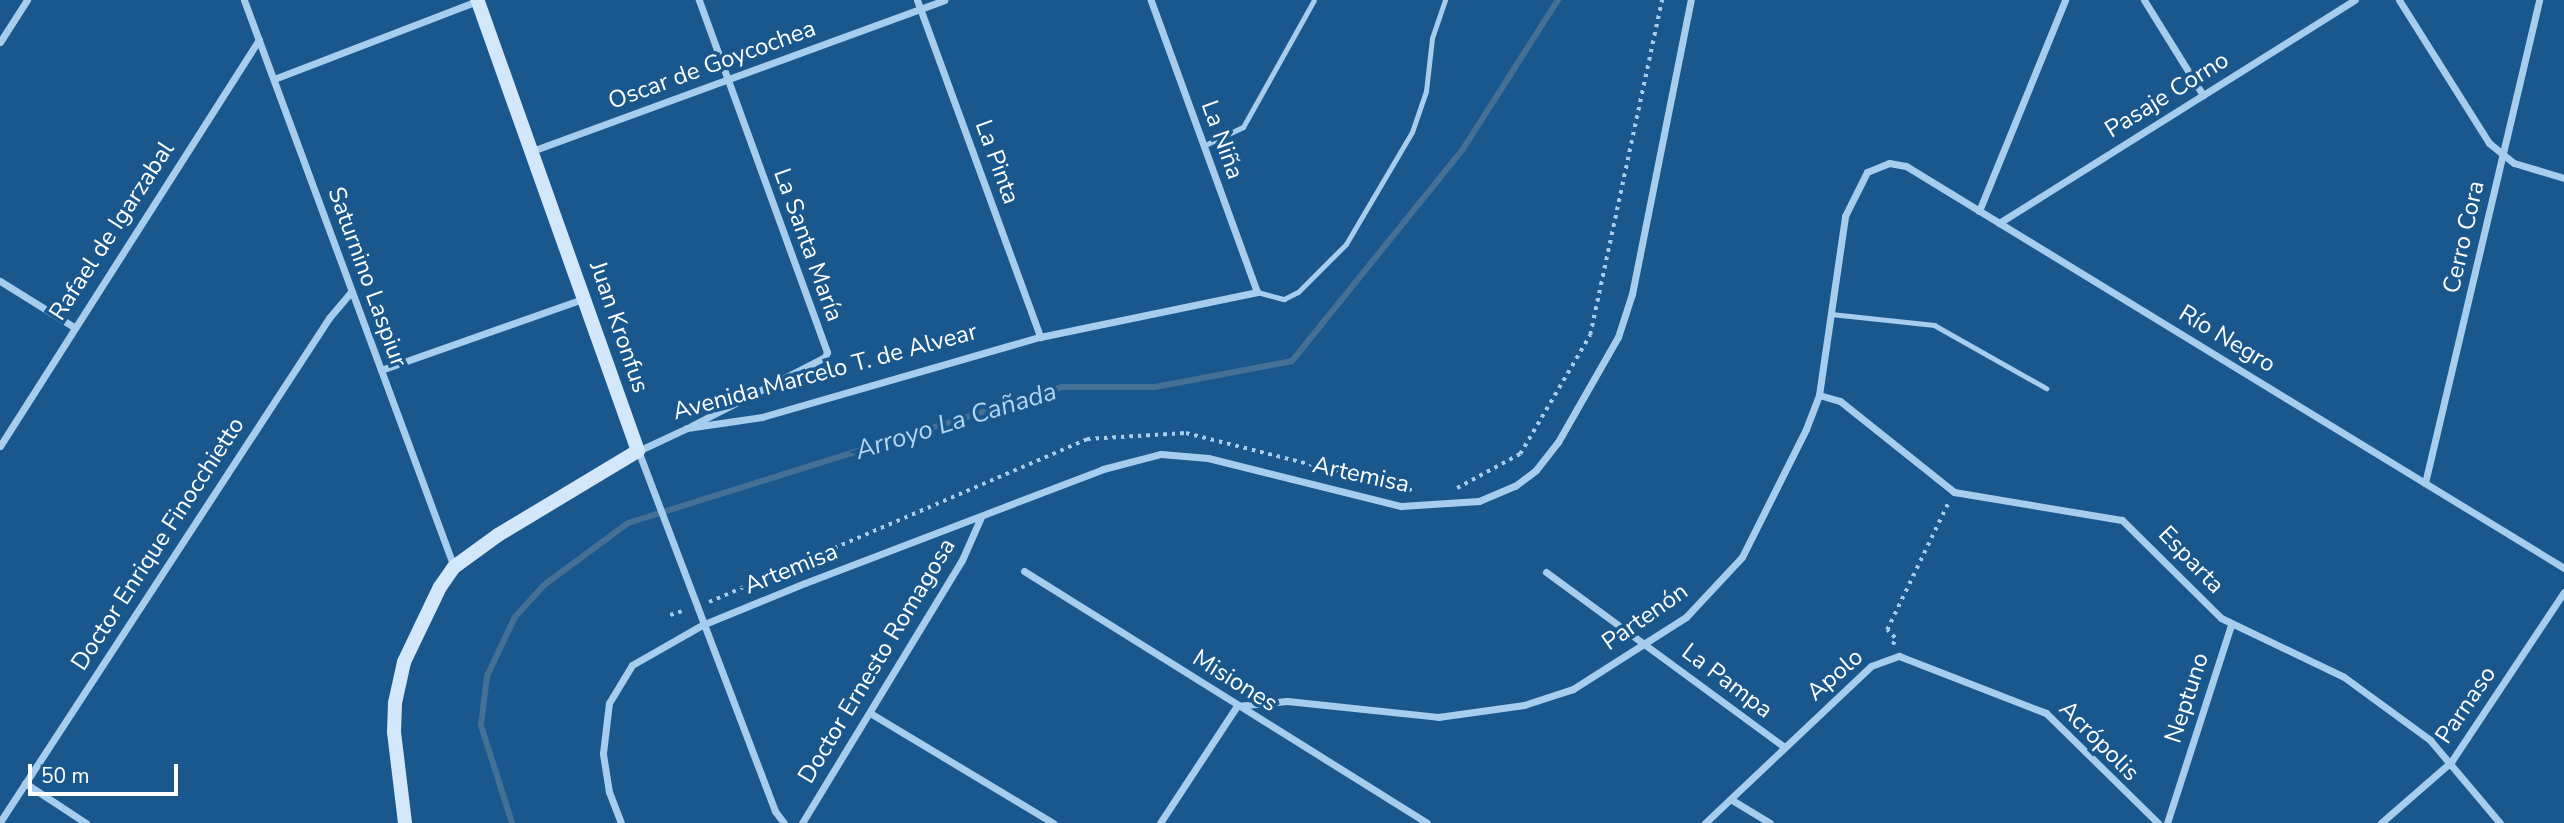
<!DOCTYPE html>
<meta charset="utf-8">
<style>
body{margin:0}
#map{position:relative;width:2564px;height:823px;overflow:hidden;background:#1a578c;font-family:"Nunito Sans",sans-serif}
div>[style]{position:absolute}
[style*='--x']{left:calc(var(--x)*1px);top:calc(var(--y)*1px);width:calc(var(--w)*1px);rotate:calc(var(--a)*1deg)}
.stream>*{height:6px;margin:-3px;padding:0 3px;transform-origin:3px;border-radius:3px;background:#457096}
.path>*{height:3.5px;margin-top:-1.75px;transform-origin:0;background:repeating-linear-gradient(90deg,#a6cdee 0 3.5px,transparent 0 8.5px)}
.lane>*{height:5px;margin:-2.5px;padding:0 2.5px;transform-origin:2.5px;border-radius:2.5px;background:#a6cdee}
.street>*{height:7px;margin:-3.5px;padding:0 3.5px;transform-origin:3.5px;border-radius:3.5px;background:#a6cdee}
.secondary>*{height:14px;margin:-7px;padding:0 7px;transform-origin:7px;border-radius:7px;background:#d3e7fa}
span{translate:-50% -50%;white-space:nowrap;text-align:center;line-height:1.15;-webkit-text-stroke:7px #1a578c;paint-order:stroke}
.street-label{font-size:24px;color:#fff}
.water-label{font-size:26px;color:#b2d7f5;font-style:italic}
.scale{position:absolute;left:28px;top:764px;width:150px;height:32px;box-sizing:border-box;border:4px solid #fff;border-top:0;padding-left:9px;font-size:21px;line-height:24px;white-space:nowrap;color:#fff;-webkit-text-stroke:5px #1a578c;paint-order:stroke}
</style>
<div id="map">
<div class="stream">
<div style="--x:512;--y:823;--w:103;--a:-107.6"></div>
<div style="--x:481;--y:725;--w:49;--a:-83"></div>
<div style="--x:487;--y:676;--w:65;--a:-64.6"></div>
<div style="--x:515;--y:617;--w:43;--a:-47.8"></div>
<div style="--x:544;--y:585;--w:104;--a:-36.4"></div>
<div style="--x:628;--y:523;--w:456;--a:-17.4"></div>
<div style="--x:1063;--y:387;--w:92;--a:0"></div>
<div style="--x:1155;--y:387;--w:139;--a:-10.7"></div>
<div style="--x:1292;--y:361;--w:272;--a:-51.1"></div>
<div style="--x:1463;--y:149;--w:177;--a:-57.5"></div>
</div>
<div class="path">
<div style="--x:1457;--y:488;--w:72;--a:-28.4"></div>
<div style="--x:1520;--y:454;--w:138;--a:-59.5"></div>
<div style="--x:1590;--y:335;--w:343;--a:-77.9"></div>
<div style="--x:709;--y:602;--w:412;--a:-23.3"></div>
<div style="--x:1087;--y:439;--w:99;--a:-3.5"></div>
<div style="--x:1186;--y:433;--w:236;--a:14.2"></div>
<div style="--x:670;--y:615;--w:16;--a:-18"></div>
<div style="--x:1893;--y:645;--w:7;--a:-74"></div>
<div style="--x:1895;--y:638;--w:11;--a:-135"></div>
<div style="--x:1887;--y:630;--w:141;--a:-64.3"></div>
</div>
<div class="lane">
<div style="--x:1203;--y:146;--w:44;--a:-25.4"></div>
<div style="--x:1243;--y:127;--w:145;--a:-60.8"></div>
<div style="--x:1257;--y:292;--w:28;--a:15"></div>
<div style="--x:1284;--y:299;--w:16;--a:-27"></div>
<div style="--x:1298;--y:292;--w:68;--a:-45"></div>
<div style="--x:1346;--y:244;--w:130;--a:-59.5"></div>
<div style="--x:1412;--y:132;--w:43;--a:-71.1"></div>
<div style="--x:1426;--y:91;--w:53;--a:-83.5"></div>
<div style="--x:1432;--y:38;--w:40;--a:-71.1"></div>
<div style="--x:1831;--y:314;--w:104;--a:6.1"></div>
<div style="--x:1934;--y:325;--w:129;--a:29.4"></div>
</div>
<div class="street">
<div style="--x:244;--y:0;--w:605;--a:69.68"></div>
<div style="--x:917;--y:0;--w:359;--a:69.9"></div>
<div style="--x:2144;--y:0;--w:112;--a:58.2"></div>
<div style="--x:2399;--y:0;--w:169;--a:57.8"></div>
<div style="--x:2489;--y:143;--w:32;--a:39"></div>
<div style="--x:2514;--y:163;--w:52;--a:16.7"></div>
<div style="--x:0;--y:42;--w:50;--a:-57.3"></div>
<div style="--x:274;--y:79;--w:217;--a:-21"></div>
<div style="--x:532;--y:151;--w:439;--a:-20.1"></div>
<div style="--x:1979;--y:211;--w:228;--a:-67.8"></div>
<div style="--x:1999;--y:223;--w:420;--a:-32.1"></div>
<div style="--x:0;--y:281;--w:87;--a:31.9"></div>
<div style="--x:381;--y:370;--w:216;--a:-19.4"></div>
<div style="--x:1819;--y:395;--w:22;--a:16"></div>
<div style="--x:1840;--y:401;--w:146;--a:38.6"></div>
<div style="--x:1954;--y:492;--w:170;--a:9.5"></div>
<div style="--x:2122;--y:520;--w:139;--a:44.7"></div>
<div style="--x:2221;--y:618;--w:136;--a:25.6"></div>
<div style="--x:2344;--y:677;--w:107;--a:36.2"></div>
<div style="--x:2430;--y:740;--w:109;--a:49.9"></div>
<div style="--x:691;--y:426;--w:151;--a:-27.2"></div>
<div style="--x:825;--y:357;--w:5;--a:-68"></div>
<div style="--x:827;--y:352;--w:375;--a:-110"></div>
<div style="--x:0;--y:446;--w:482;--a:-57.5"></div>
<div style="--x:2425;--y:483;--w:496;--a:-76.7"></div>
<div style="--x:1024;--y:571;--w:475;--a:32"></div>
<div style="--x:1546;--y:572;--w:295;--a:36.3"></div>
<div style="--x:1237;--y:706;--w:50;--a:-5.7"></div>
<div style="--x:1287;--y:701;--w:152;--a:6"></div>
<div style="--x:1438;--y:717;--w:87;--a:-7.9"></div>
<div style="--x:1524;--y:705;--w:52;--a:-18.1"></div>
<div style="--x:1573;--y:689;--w:134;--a:-32.5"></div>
<div style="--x:1686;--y:617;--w:82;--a:-47"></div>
<div style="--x:1742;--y:557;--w:143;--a:-63.4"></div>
<div style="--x:1806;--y:429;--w:36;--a:-69"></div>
<div style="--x:1819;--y:395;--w:181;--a:-81.7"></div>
<div style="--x:1845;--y:216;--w:49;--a:-63.4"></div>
<div style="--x:1867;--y:172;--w:24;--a:-22"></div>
<div style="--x:1889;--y:163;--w:17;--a:10"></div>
<div style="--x:1906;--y:166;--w:771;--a:31.42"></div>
<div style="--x:870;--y:713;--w:214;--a:31"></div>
<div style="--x:25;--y:783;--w:73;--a:33.3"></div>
<div style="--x:1732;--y:800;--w:44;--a:31.2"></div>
<div style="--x:0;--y:822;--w:602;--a:-56.86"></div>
<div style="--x:329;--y:318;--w:35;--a:-50"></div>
<div style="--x:621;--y:823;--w:33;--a:-111"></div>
<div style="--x:609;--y:792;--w:39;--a:-99"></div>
<div style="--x:603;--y:753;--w:50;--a:-83.2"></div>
<div style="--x:609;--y:703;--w:44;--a:-58.8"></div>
<div style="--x:632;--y:665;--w:81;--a:-29.7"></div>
<div style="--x:702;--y:625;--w:111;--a:-22.2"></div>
<div style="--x:805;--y:583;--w:319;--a:-20.9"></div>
<div style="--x:1103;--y:469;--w:60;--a:-14.5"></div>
<div style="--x:1161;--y:454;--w:47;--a:4.9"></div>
<div style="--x:1208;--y:458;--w:199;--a:14"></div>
<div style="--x:1401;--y:506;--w:78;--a:-3.7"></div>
<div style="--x:1479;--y:501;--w:39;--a:-23"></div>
<div style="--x:1515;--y:486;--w:26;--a:-37"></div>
<div style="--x:1536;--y:470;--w:36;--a:-52"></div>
<div style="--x:1558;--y:442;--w:121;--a:-60.3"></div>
<div style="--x:1618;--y:337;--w:45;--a:-72"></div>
<div style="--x:1632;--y:294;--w:300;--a:-78.7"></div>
<div style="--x:784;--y:823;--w:15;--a:-127"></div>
<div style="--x:775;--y:811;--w:385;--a:-110.8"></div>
<div style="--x:638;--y:451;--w:54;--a:-25.1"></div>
<div style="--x:687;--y:428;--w:76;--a:-8.3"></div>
<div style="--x:762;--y:417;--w:289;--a:-16.1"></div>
<div style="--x:1040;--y:337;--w:222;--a:-11.7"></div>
<div style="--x:1257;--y:292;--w:311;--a:-110"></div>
<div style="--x:802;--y:823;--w:308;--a:-58.7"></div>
<div style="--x:962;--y:560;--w:47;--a:-66.2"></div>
<div style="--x:1160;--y:823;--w:140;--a:-56.7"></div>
<div style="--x:1705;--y:823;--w:228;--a:-43.4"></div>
<div style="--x:1871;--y:666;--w:30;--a:-20"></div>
<div style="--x:1899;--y:656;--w:158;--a:21.2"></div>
<div style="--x:2046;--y:713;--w:157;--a:44.5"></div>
<div style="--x:2167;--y:823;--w:208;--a:-72.1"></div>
<div style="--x:2381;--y:823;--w:93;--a:-41.1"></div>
<div style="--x:2451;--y:762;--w:204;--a:-56.4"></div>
</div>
<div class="secondary">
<div style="--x:405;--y:823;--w:92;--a:-96.9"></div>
<div style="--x:394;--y:732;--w:29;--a:-88"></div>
<div style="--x:395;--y:703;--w:42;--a:-77.6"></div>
<div style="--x:404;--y:662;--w:83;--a:-64.4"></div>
<div style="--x:440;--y:587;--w:24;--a:-55"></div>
<div style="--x:454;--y:567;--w:54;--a:-36"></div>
<div style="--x:498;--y:535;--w:163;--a:-31"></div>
<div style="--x:638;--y:451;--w:479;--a:-109.6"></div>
</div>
<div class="street-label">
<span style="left:712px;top:65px;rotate:-20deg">Oscar de Goycochea</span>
<span style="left:2167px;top:95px;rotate:-32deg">Pasaje Corno</span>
<span style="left:1222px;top:140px;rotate:70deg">La Niña</span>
<span style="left:997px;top:162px;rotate:70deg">La Pinta</span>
<span style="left:112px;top:231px;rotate:-57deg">Rafael de Igarzabal</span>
<span style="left:2464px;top:237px;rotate:-77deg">Cerro Cora</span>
<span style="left:808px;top:245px;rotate:70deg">La Santa María</span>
<span style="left:367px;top:277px;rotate:70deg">Saturnino Laspiur</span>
<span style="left:619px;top:327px;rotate:71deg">Juan Kronfus</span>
<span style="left:2227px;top:339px;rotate:31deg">Río Negro</span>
<span style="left:825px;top:372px;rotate:-15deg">Avenida Marcelo T. de Alvear</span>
<span style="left:1361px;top:475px;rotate:12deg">Artemisa</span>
<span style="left:158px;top:544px;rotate:-57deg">Doctor Enrique Finocchietto</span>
<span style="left:2191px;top:560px;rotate:46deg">Esparta</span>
<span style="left:791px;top:569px;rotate:-22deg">Artemisa</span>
<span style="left:1645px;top:617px;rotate:-35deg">Partenón</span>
<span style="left:877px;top:661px;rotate:-59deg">Doctor Ernesto Romagosa</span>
<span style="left:1835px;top:675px;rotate:-41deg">Apolo</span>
<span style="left:1235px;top:681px;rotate:32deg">Misiones</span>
<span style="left:1727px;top:681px;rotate:37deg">La Pampa</span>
<span style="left:2187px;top:698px;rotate:-72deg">Neptuno</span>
<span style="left:2466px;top:705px;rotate:-56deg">Parnaso</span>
<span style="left:2099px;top:741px;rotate:45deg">Acrópolis</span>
</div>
<div class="water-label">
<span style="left:956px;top:421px;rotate:-17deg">Arroyo La Cañada</span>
</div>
<div class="scale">50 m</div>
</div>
